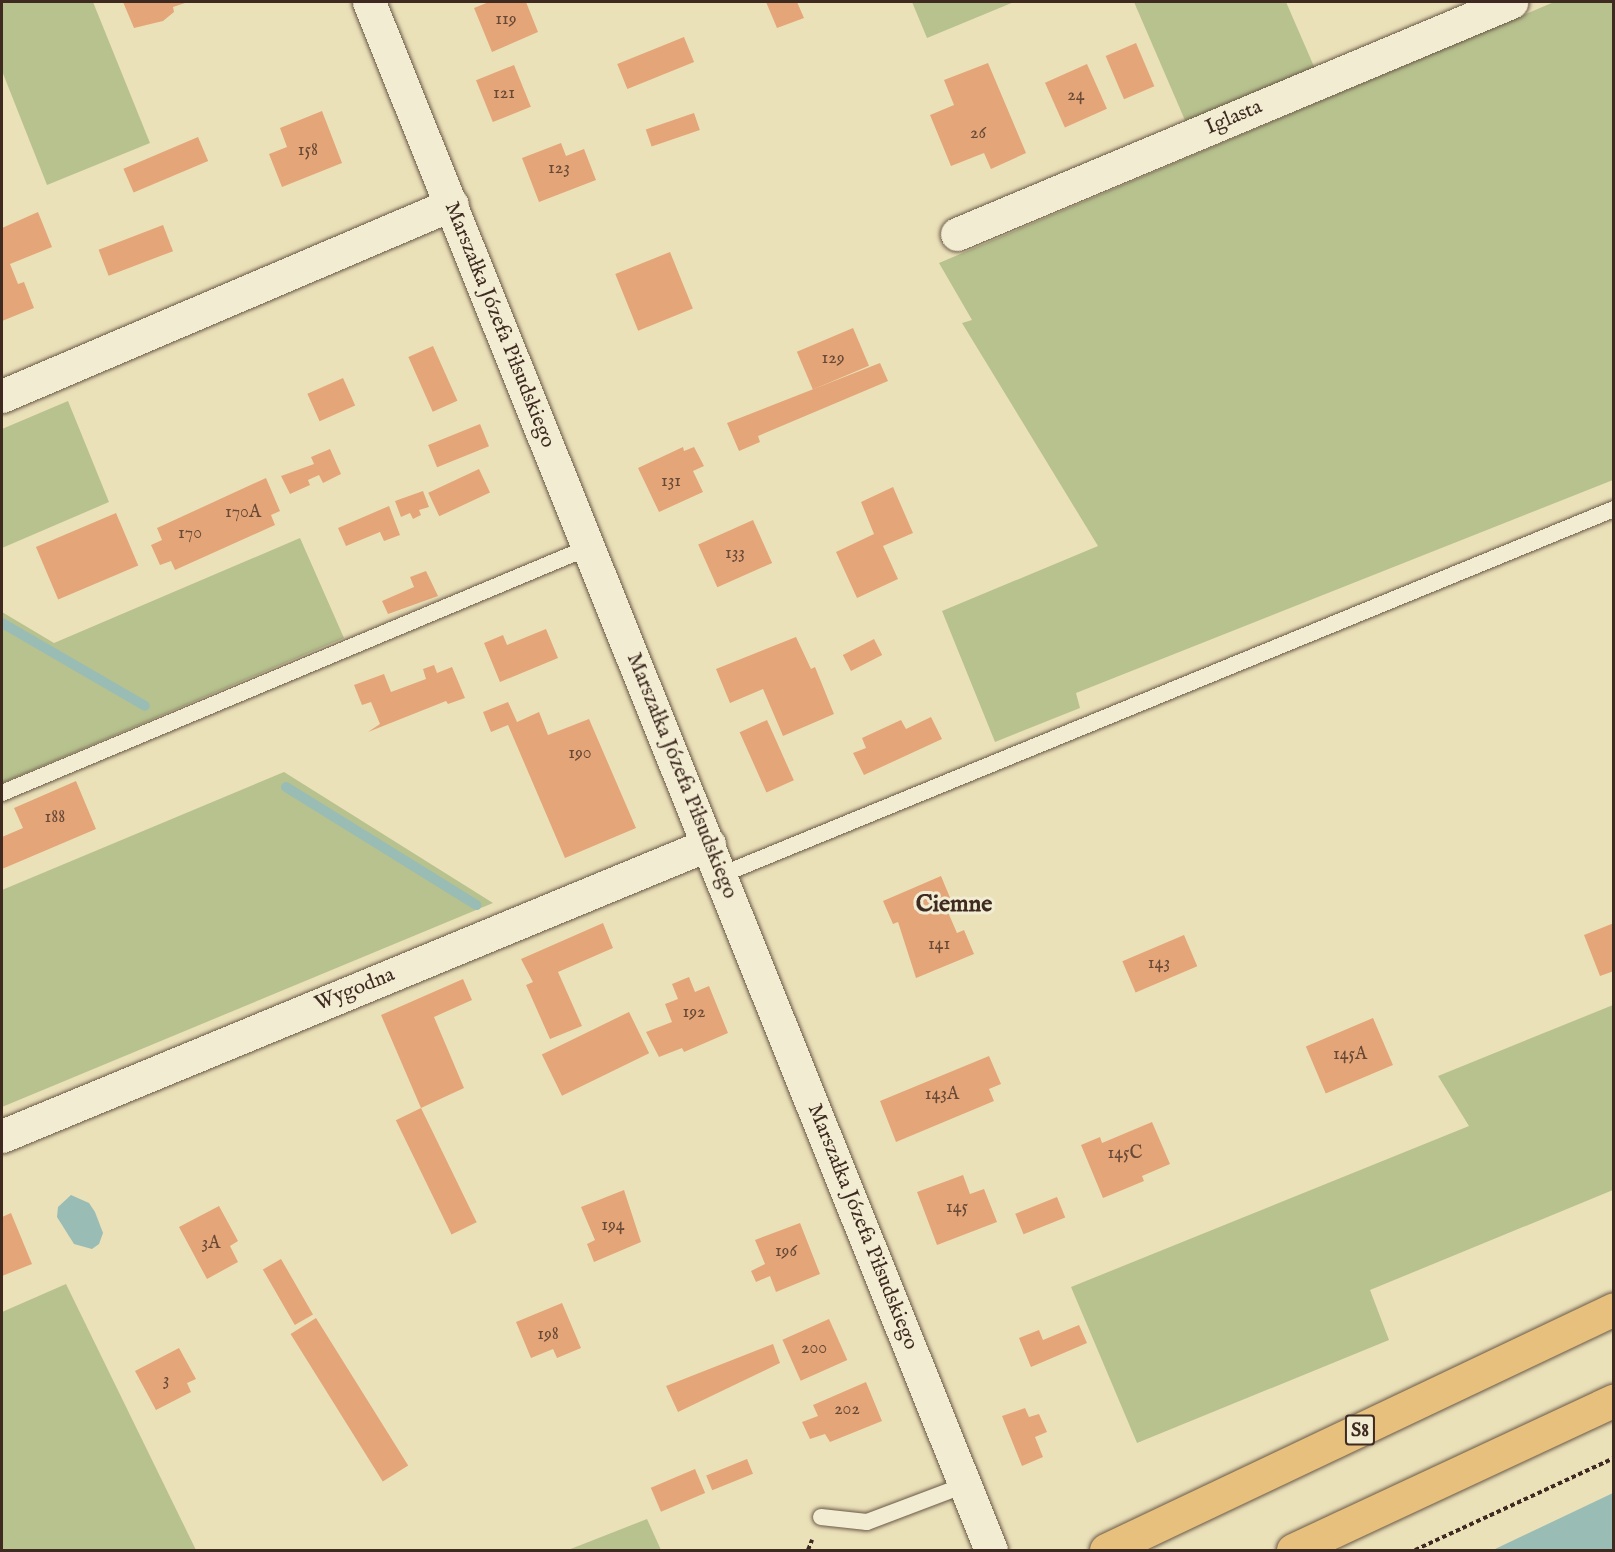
<!DOCTYPE html>
<meta charset="utf-8">
<style>
body{margin:0}
#map{position:relative;width:1615px;height:1552px;overflow:hidden;background:#ebe1b9;font-family:"IM FELL English",serif}
div>[style]{position:absolute}
[style*='--x']{left:calc(var(--x)*1px);top:calc(var(--y)*1px);width:calc(var(--w)*1px);rotate:calc(var(--a)*1deg)}
.green>*{inset:0;background:#b8c28f}
.water>*{inset:0;background:#99bcb5}
.stream>*{height:10px;margin:-5px;padding:0 5px;transform-origin:5px;border-radius:5px;background:#99bcb5}
.building>*{inset:0;background:#e4a579;transform-origin:0 0}
.path>*{height:4px;margin-top:-2px;transform-origin:0;background:repeating-linear-gradient(90deg,#3e2a20 0 4.5px,transparent 0 7.5px)}
.roads{filter:drop-shadow(0 0 2px #695846) drop-shadow(0 0 2px #695846)}
.service>*{height:16px;margin:-8px;padding:0 8px;transform-origin:8px;border-radius:8px;background:#f2ecd2}
.minor>*{height:33px;margin:-16.5px;padding:0 16.5px;transform-origin:16.5px;border-radius:16.5px;background:#f2ecd2}
.tertiary>*{height:33px;margin:-16.5px;padding:0 16.5px;transform-origin:16.5px;border-radius:16.5px;background:#f2ecd2}
.motorway>*{height:33px;margin:-16.5px;padding:0 16.5px;transform-origin:16.5px;border-radius:16.5px;background:#e6c07c}
span{translate:-50% -50%;white-space:nowrap;text-align:center;line-height:1.15;-webkit-text-stroke:6px #f2ecd2;paint-order:stroke}
.number-label{font-size:18px;color:#684936}
.number-label span{-webkit-text-stroke-width:0}
.shield-label span{padding:2px 4px;background:#f2ecd2;border:2px solid;border-radius:4px;-webkit-text-stroke-width:0}
.shield-label{font-size:20px;color:#3e2a20;font-weight:700}
.street-label{font-size:21px;color:#3e2a20}
.quarter-label{font-size:24px;color:#3e2a20;font-weight:700}
.frame{position:absolute;inset:0;border:3px solid #3e2a20;pointer-events:none}
</style>
<div id="map">
<div class="green">
<div style="clip-path:polygon(2px 2px,93px 2px,150px 143px,47px 185px,2px 71px)"></div>
<div style="clip-path:polygon(912px 2px,1014px 2px,927px 38px)"></div>
<div style="clip-path:polygon(1134px 2px,1286px 2px,1316px 71px,1187px 125px)"></div>
<div style="clip-path:polygon(1554px 2px,1613px 2px,1613px 480px,1076px 693px,1080px 708px,995px 742px,942px 611px,1098px 546px,962px 323px,972px 320px,939px 263px)"></div>
<div style="clip-path:polygon(68px 401px,109px 502px,2px 548px,2px 429px)"></div>
<div style="clip-path:polygon(300px 538px,344px 638px,2px 783px,2px 612px,54px 643px)"></div>
<div style="clip-path:polygon(284px 772px,493px 903px,2px 1107px,2px 890px)"></div>
<div style="clip-path:polygon(1613px 1005px,1613px 1190px,1370px 1290px,1389px 1340px,1137px 1443px,1071px 1287px,1469px 1126px,1438px 1076px)"></div>
<div style="clip-path:polygon(66px 1284px,196px 1550px,2px 1550px,2px 1312px)"></div>
<div style="clip-path:polygon(647px 1519px,661px 1550px,568px 1550px)"></div>
</div>
<div class="water">
<div style="clip-path:polygon(71px 1195px,89px 1203px,95px 1212px,103px 1233px,99px 1244px,92px 1249px,74px 1244px,57px 1217px,58px 1207px)"></div>
<div style="clip-path:polygon(1613px 1493px,1613px 1550px,1493px 1550px)"></div>
</div>
<div class="stream">
<div style="--x:2;--y:623;--w:165;--a:30.1"></div>
<div style="--x:286;--y:787;--w:224;--a:31.8"></div>
</div>
<div class="building">
<div style="clip-path:polygon(123px 2px,188px 2px,173px 7px,174px 12px,163px 21px,134px 28px)"></div>
<div style="clip-path:polygon(489px 2px,526px 2px,538px 32px,492px 52px,474px 8px)"></div>
<div style="clip-path:polygon(766px 2px,797px 2px,804px 18px,777px 28px)"></div>
<div style="left:684px;top:37px;width:27px;height:72px;rotate:68deg"></div>
<div style="left:1136px;top:43px;width:47px;height:33px;rotate:67deg"></div>
<div style="clip-path:polygon(988px 63px,1026px 153px,991px 169px,984px 153px,951px 166px,930px 115px,954px 105px,944px 80px)"></div>
<div style="left:1087px;top:64px;width:49px;height:46px;rotate:66deg"></div>
<div style="left:514px;top:65px;width:45px;height:41px;rotate:68deg"></div>
<div style="clip-path:polygon(322px 111px,342px 163px,282px 187px,269px 154px,287px 147px,280px 128px)"></div>
<div style="left:694px;top:113px;width:18px;height:51px;rotate:71deg"></div>
<div style="left:198px;top:137px;width:26px;height:81px;rotate:67deg"></div>
<div style="clip-path:polygon(561px 143px,566px 156px,584px 149px,596px 180px,539px 202px,522px 158px)"></div>
<div style="clip-path:polygon(38px 212px,52px 247px,10px 264px,18px 284px,24px 282px,34px 308px,2px 321px,2px 228px)"></div>
<div style="left:163px;top:225px;width:28px;height:69px;rotate:69deg"></div>
<div style="left:670px;top:252px;width:61px;height:59px;rotate:68deg"></div>
<div style="left:853px;top:328px;width:41px;height:61px;rotate:67deg"></div>
<div style="left:433px;top:346px;width:60px;height:27px;rotate:66deg"></div>
<div style="clip-path:polygon(880px 363px,888px 381px,758px 436px,760px 442px,739px 451px,727px 423px)"></div>
<div style="left:343px;top:378px;width:30px;height:39px;rotate:66deg"></div>
<div style="left:480px;top:424px;width:24px;height:56px;rotate:68deg"></div>
<div style="clip-path:polygon(683px 447px,684px 451px,694px 447px,704px 466px,693px 471px,703px 492px,659px 512px,638px 468px)"></div>
<div style="clip-path:polygon(330px 449px,341px 474px,323px 483px,319px 475px,308px 480px,310px 485px,290px 494px,281px 476px,314px 464px,311px 457px)"></div>
<div style="left:479px;top:469px;width:26px;height:56px;rotate:65deg"></div>
<div style="clip-path:polygon(266px 478px,280px 511px,271px 515px,275px 525px,175px 570px,171px 561px,160px 565px,151px 545px,162px 540px,157px 528px)"></div>
<div style="clip-path:polygon(893px 487px,913px 533px,883px 546px,898px 579px,857px 598px,836px 552px,874px 534px,861px 502px)"></div>
<div style="clip-path:polygon(423px 491px,429px 507px,419px 510px,421px 515px,413px 519px,410px 513px,401px 517px,395px 501px)"></div>
<div style="clip-path:polygon(389px 506px,400px 535px,384px 541px,380px 532px,346px 546px,338px 528px)"></div>
<div style="left:116px;top:513px;width:57px;height:87px;rotate:67deg"></div>
<div style="left:753px;top:520px;width:47px;height:60px;rotate:66deg"></div>
<div style="clip-path:polygon(426px 571px,438px 596px,388px 614px,382px 601px,414px 587px,410px 577px)"></div>
<div style="clip-path:polygon(546px 629px,558px 658px,500px 682px,484px 643px,503px 635px,507px 645px)"></div>
<div style="clip-path:polygon(796px 637px,811px 669px,815px 667px,834px 714px,783px 736px,763px 689px,730px 703px,716px 669px)"></div>
<div style="left:874px;top:639px;width:18px;height:35px;rotate:63deg"></div>
<div style="clip-path:polygon(434px 665px,437px 673px,452px 667px,465px 698px,448px 704px,446px 701px,368px 732px,380px 724px,371px 702px,362px 705px,354px 685px,384px 674px,391px 692px,426px 679px,423px 669px)"></div>
<div style="clip-path:polygon(508px 702px,517px 722px,539px 712px,548px 735px,589px 719px,636px 828px,565px 858px,508px 725px,491px 732px,483px 712px)"></div>
<div style="clip-path:polygon(931px 717px,942px 739px,864px 775px,853px 753px,866px 748px,862px 738px,901px 720px,906px 729px)"></div>
<div style="left:767px;top:720px;width:66px;height:30px;rotate:66deg"></div>
<div style="clip-path:polygon(76px 781px,96px 829px,2px 869px,2px 837px,23px 828px,14px 808px)"></div>
<div style="clip-path:polygon(941px 876px,951px 900px,944px 903px,957px 933px,964px 930px,974px 954px,916px 978px,898px 922px,893px 924px,883px 901px)"></div>
<div style="clip-path:polygon(603px 923px,613px 948px,558px 972px,582px 1026px,550px 1039px,526px 985px,533px 982px,521px 959px)"></div>
<div style="clip-path:polygon(1614px 923px,1614px 971px,1600px 976px,1584px 935px)"></div>
<div style="left:1184px;top:935px;width:34px;height:67px;rotate:67deg"></div>
<div style="clip-path:polygon(689px 977px,695px 992px,709px 986px,728px 1033px,684px 1052px,682px 1048px,659px 1057px,646px 1032px,672px 1022px,665px 1004px,678px 999px,672px 984px)"></div>
<div style="clip-path:polygon(463px 979px,472px 1000px,434px 1017px,464px 1088px,421px 1108px,381px 1015px)"></div>
<div style="left:629px;top:1012px;width:46px;height:97px;rotate:64deg"></div>
<div style="left:1373px;top:1018px;width:51px;height:73px;rotate:67deg"></div>
<div style="clip-path:polygon(989px 1056px,1001px 1084px,989px 1089px,994px 1101px,896px 1142px,880px 1101px)"></div>
<div style="left:421px;top:1108px;width:127px;height:28px;rotate:64deg"></div>
<div style="clip-path:polygon(1152px 1122px,1170px 1164px,1142px 1176px,1144px 1181px,1103px 1198px,1081px 1145px,1100px 1137px,1102px 1143px)"></div>
<div style="clip-path:polygon(963px 1175px,970px 1194px,984px 1189px,997px 1222px,937px 1245px,917px 1192px)"></div>
<div style="clip-path:polygon(624px 1190px,641px 1242px,594px 1262px,587px 1244px,595px 1240px,581px 1207px)"></div>
<div style="left:1057px;top:1197px;width:22px;height:45px;rotate:68deg"></div>
<div style="clip-path:polygon(219px 1206px,238px 1241px,230px 1246px,238px 1262px,207px 1279px,179px 1227px)"></div>
<div style="clip-path:polygon(11px 1213px,32px 1264px,2px 1276px,2px 1217px)"></div>
<div style="clip-path:polygon(800px 1223px,820px 1274px,776px 1292px,770px 1276px,756px 1282px,751px 1271px,765px 1264px,755px 1240px)"></div>
<div style="left:281px;top:1259px;width:64px;height:21px;rotate:60deg"></div>
<div style="clip-path:polygon(562px 1303px,581px 1348px,557px 1358px,553px 1349px,531px 1358px,516px 1322px)"></div>
<div style="left:316px;top:1318px;width:174px;height:30px;rotate:58deg"></div>
<div style="left:829px;top:1319px;width:45px;height:51px;rotate:66deg"></div>
<div style="clip-path:polygon(1079px 1325px,1087px 1343px,1031px 1367px,1019px 1338px,1039px 1330px,1043px 1340px)"></div>
<div style="clip-path:polygon(773px 1344px,780px 1363px,678px 1412px,666px 1386px)"></div>
<div style="clip-path:polygon(179px 1348px,196px 1379px,187px 1383px,191px 1392px,156px 1410px,135px 1371px)"></div>
<div style="clip-path:polygon(866px 1382px,882px 1421px,830px 1442px,825px 1434px,810px 1439px,802px 1422px,818px 1416px,813px 1405px)"></div>
<div style="clip-path:polygon(1025px 1408px,1029px 1417px,1039px 1414px,1047px 1432px,1035px 1437px,1043px 1457px,1022px 1466px,1002px 1416px)"></div>
<div style="left:747px;top:1459px;width:16px;height:44px;rotate:68deg"></div>
<div style="left:695px;top:1469px;width:26px;height:48px;rotate:67deg"></div>
</div>
<div class="path">
<div style="--x:808;--y:1550;--w:11;--a:-68"></div>
<div style="--x:1415;--y:1550;--w:219;--a:-24.8"></div>
</div>
<div class="roads">
<div class="service">
<div style="--x:2;--y:793;--w:634;--a:-22.72"></div>
<div style="--x:721;--y:875;--w:965;--a:-22.29"></div>
<div style="--x:821;--y:1517;--w:46;--a:6.2"></div>
<div style="--x:867;--y:1522;--w:105;--a:-20.7"></div>
</div>
<div class="minor">
<div style="--x:957;--y:234;--w:601;--a:-22.72"></div>
<div style="--x:2;--y:396;--w:489;--a:-23.1"></div>
<div style="--x:2;--y:1136;--w:765;--a:-22.44"></div>
</div>
<div class="tertiary">
<div style="--x:369;--y:2;--w:1668;--a:68.11"></div>
</div>
<div class="motorway">
<div style="--x:1106;--y:1550;--w:562;--a:-25.38"></div>
<div style="--x:1293;--y:1550;--w:354;--a:-25"></div>
</div>
</div>
<div class="number-label">
<span style="left:506px;top:20px">119</span>
<span style="left:504px;top:94px">121</span>
<span style="left:1076px;top:96px">24</span>
<span style="left:978px;top:134px">26</span>
<span style="left:308px;top:151px">158</span>
<span style="left:559px;top:169px">123</span>
<span style="left:833px;top:359px">129</span>
<span style="left:671px;top:482px">131</span>
<span style="left:243px;top:513px">170A</span>
<span style="left:190px;top:534px">170</span>
<span style="left:735px;top:554px">133</span>
<span style="left:580px;top:754px">190</span>
<span style="left:55px;top:818px">188</span>
<span style="left:939px;top:945px">141</span>
<span style="left:1159px;top:964px">143</span>
<span style="left:694px;top:1013px">192</span>
<span style="left:1350px;top:1055px">145A</span>
<span style="left:942px;top:1095px">143A</span>
<span style="left:1125px;top:1154px">145C</span>
<span style="left:957px;top:1208px">145</span>
<span style="left:613px;top:1226px">194</span>
<span style="left:211px;top:1244px">3A</span>
<span style="left:786px;top:1252px">196</span>
<span style="left:548px;top:1335px">198</span>
<span style="left:814px;top:1349px">200</span>
<span style="left:166px;top:1381px">3</span>
<span style="left:847px;top:1410px">202</span>
</div>
<div class="shield-label">
<span style="left:1360px;top:1430px">S8</span>
</div>
<div class="street-label">
<span style="left:1234px;top:118px;rotate:-23deg">Iglasta</span>
<span style="left:499px;top:325px;rotate:68deg">Marszałka Józefa Piłsudskiego</span>
<span style="left:681px;top:776px;rotate:68deg">Marszałka Józefa Piłsudskiego</span>
<span style="left:355px;top:990px;rotate:-22deg">Wygodna</span>
<span style="left:862px;top:1227px;rotate:68deg">Marszałka Józefa Piłsudskiego</span>
</div>
<div class="quarter-label">
<span style="left:954px;top:905px">Ciemne</span>
</div>
<div class="frame"></div>
</div>
